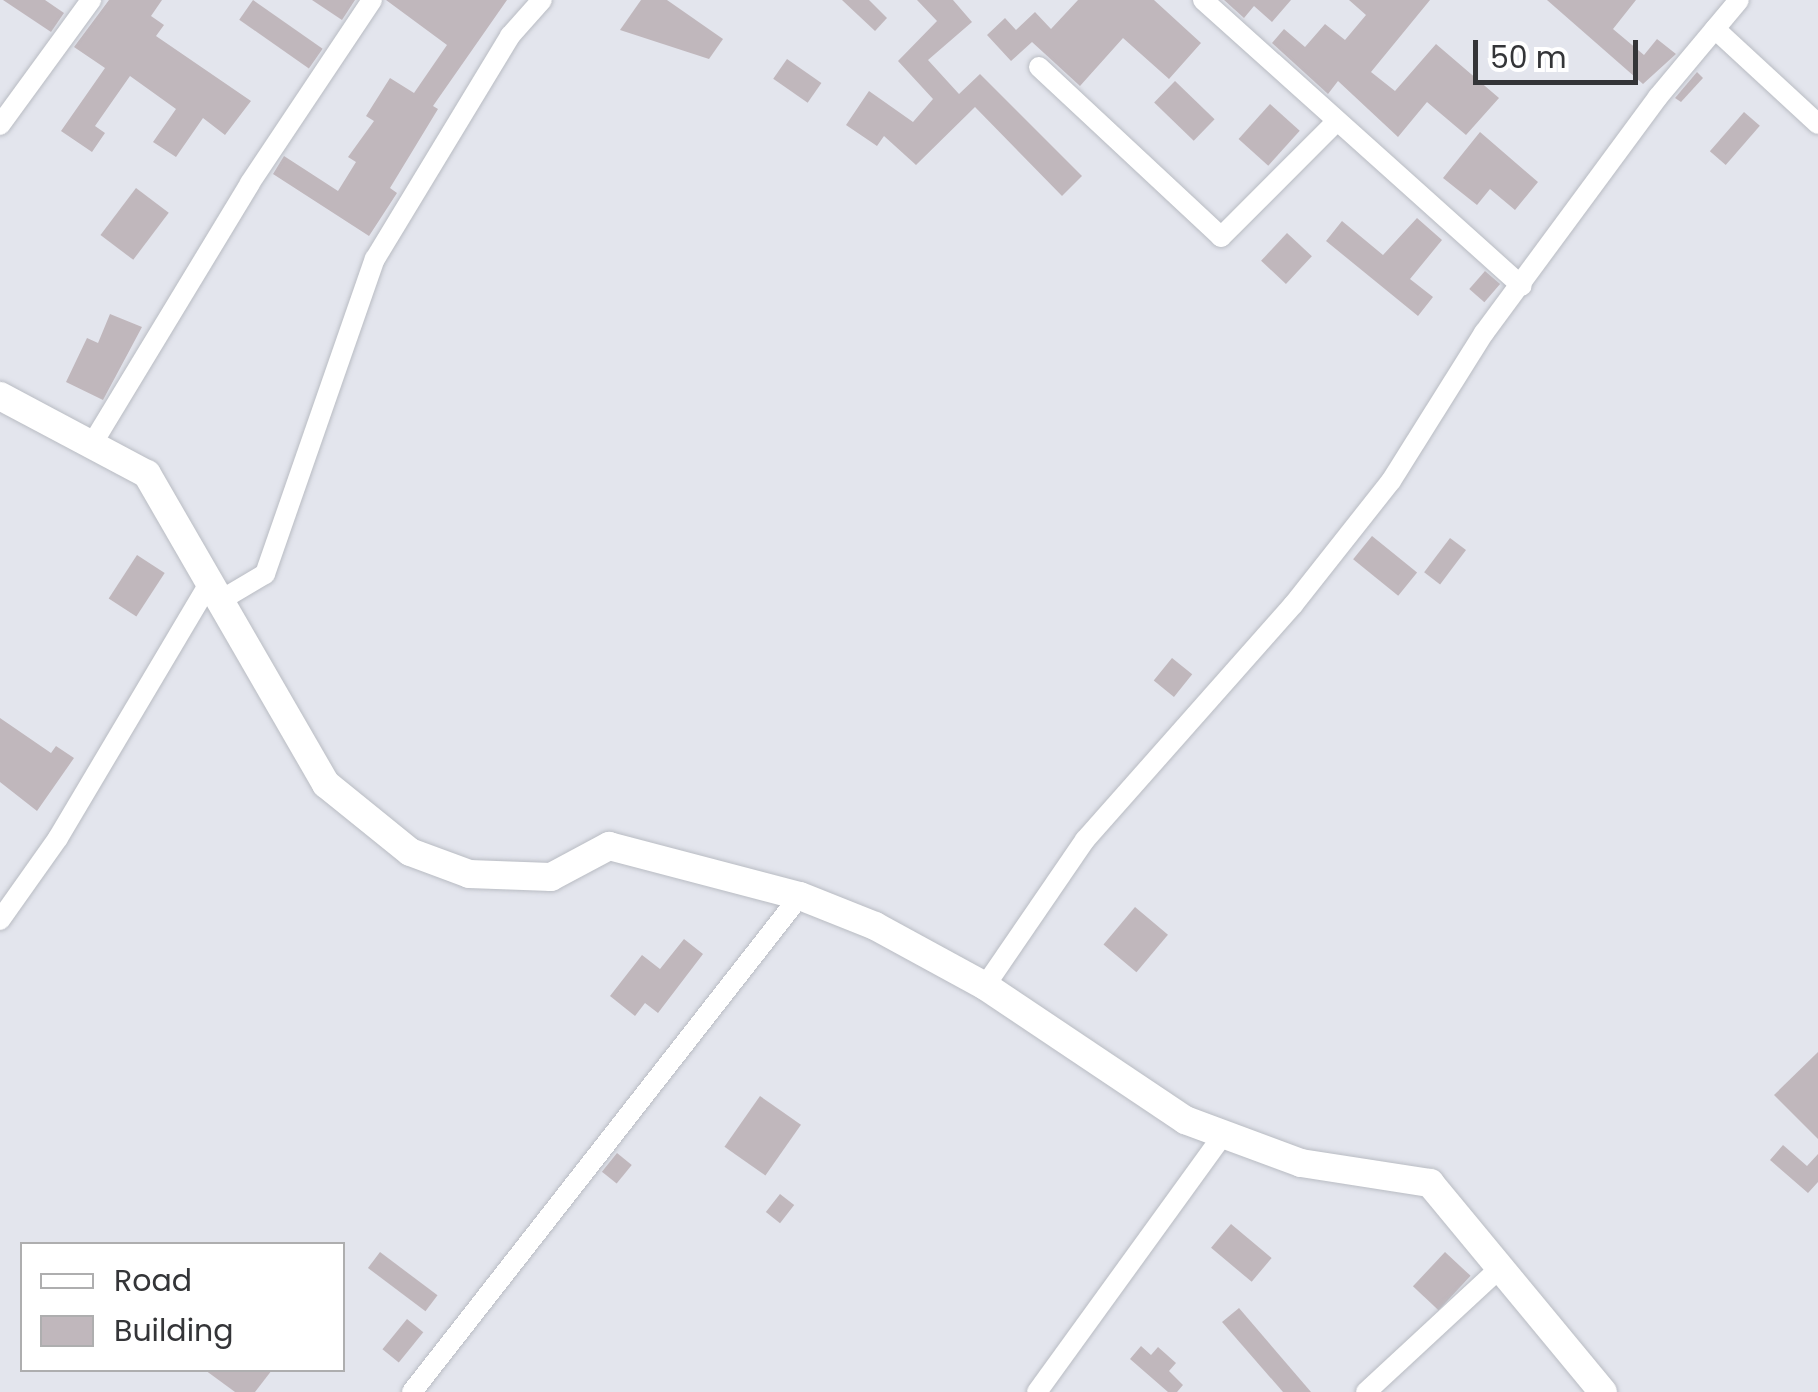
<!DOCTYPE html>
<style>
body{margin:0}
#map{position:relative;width:1818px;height:1392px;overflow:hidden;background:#e3e5ed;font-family:Poppins,sans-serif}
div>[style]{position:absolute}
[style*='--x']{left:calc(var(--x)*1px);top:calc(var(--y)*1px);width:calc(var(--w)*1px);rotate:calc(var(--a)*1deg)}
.building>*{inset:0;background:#c0b7bc;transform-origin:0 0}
.roads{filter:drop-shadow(0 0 2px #b9bcc3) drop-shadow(0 0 2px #b9bcc3)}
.street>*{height:20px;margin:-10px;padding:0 10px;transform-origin:10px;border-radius:10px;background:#fff}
.secondary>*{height:28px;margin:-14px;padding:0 14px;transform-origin:14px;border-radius:14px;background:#fff}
span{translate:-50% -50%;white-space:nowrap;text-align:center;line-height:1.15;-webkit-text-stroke:8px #fff;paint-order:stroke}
.legend{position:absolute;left:20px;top:1242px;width:325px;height:130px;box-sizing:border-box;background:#fff;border:2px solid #aeaeaf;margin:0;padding:12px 18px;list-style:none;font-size:30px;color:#343538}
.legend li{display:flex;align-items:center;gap:20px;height:50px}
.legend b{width:50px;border:2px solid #aeaeaf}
.scale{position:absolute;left:1473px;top:40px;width:165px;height:45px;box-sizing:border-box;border:5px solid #343538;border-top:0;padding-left:12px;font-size:30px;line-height:35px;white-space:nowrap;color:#343538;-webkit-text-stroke:8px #fff;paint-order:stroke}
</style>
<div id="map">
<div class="building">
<div style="clip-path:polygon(3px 0,45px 0,64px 13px,51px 32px)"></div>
<div style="clip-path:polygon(109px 0,162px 0,151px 16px,164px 25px,156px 36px,251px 101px,225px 135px,203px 118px,176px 157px,153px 142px,176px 109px,130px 76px,95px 126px,105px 133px,92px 152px,61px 131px,105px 68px,74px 47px)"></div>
<div style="left:253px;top:0;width:85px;height:24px;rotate:35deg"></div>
<div style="clip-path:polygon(312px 0,355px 0,342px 20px)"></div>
<div style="clip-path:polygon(386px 0,507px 0,433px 106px,438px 109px,390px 188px,397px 193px,369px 236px,273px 174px,284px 156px,338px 191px,356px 162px,348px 157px,374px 121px,366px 116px,390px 78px,414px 93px,447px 45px)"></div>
<div style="clip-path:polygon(641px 0,667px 0,723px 39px,709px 59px,620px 30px)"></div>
<div style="clip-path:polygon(842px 0,869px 0,887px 18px,875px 31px)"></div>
<div style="clip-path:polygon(917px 0,953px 0,972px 22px,928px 60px,959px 94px,980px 74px,1082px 176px,1062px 196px,975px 107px,916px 165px,884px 136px,877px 146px,846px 125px,869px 91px,913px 122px,933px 99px,898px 61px,937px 21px)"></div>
<div style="clip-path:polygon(1078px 0,1154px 0,1201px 43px,1169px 79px,1123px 38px,1080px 86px,1032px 42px,1011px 61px,987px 35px,1005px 18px,1016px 30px,1035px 12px,1051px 29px)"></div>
<div style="clip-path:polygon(1224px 0,1291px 0,1272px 22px,1254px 6px,1244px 18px)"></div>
<div style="clip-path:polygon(1349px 0,1430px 0,1371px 72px,1395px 91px,1436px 44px,1499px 98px,1466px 135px,1427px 102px,1398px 137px,1338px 81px,1328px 94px,1272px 43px,1284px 29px,1305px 47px,1325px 24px,1345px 40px,1366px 15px)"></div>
<div style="clip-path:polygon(1547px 0,1636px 0,1613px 29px,1644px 55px,1657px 39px,1676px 54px,1643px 84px)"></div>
<div style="left:787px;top:59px;width:42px;height:24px;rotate:35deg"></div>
<div style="clip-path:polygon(1697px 72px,1703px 78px,1681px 102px,1675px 98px)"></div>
<div style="left:1175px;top:81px;width:55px;height:30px;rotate:44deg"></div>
<div style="left:1270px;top:104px;width:40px;height:47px;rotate:42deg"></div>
<div style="left:1744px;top:112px;width:21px;height:52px;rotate:41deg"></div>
<div style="clip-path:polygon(1480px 132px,1538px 182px,1515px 210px,1490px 189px,1477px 205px,1443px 178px)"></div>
<div style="left:136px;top:188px;width:41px;height:59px;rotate:37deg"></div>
<div style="clip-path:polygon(1417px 218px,1442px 240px,1410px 279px,1433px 297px,1418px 316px,1326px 241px,1342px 221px,1383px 255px)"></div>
<div style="left:1287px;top:233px;width:34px;height:38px;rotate:43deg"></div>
<div style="left:1485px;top:271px;width:20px;height:24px;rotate:41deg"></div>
<div style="clip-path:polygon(110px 314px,142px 327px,103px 400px,66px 382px,87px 338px,98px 343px)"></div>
<div style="left:1372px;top:536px;width:58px;height:30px;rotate:39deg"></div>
<div style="left:1450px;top:538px;width:20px;height:43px;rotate:37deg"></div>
<div style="left:137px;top:555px;width:33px;height:52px;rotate:33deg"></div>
<div style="left:1172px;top:658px;width:26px;height:29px;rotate:39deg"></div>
<div style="clip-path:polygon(0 718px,51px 753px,56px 746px,74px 758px,37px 811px,0 782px)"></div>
<div style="left:1135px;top:907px;width:43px;height:49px;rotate:40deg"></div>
<div style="clip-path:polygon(684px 939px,703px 954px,658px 1013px,645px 1003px,635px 1016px,610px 996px,642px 955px,660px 969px)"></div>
<div style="clip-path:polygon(1818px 1052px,1818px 1139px,1774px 1095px)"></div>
<div style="left:760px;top:1096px;width:50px;height:62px;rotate:35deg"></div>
<div style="clip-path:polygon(1783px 1145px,1807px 1166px,1818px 1154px,1818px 1182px,1808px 1193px,1770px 1160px)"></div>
<div style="left:617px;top:1153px;width:19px;height:24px;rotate:39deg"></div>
<div style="left:780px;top:1194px;width:18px;height:23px;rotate:38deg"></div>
<div style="left:1231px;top:1224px;width:53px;height:31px;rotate:40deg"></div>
<div style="left:380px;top:1252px;width:72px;height:20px;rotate:37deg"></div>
<div style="left:1445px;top:1252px;width:35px;height:47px;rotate:43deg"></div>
<div style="clip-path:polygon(1239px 1308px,1311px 1392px,1283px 1392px,1222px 1322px)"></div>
<div style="left:407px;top:1319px;width:21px;height:39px;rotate:39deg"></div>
<div style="clip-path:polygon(1141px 1346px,1151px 1355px,1158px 1347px,1176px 1363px,1169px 1371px,1183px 1385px,1177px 1392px,1168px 1392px,1130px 1359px)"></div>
<div style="clip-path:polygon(205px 1370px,272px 1370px,255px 1392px,235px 1392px)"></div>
</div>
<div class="roads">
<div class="street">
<div style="--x:1203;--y:0;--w:428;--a:41.9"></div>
<div style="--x:1715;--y:29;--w:140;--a:42.7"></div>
<div style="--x:1039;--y:67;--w:249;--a:43"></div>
<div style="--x:1221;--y:237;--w:164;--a:-45"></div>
<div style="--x:0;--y:125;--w:155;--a:-53.9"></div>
<div style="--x:94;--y:441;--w:301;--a:-58.8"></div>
<div style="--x:250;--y:183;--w:220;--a:-56.3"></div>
<div style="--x:221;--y:600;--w:51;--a:-30.6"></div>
<div style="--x:265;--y:574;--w:334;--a:-70.8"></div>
<div style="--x:375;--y:259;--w:261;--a:-58.8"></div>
<div style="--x:510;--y:36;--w:48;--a:-48.4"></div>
<div style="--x:0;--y:920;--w:100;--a:-54.7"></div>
<div style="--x:58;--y:838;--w:298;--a:-59.3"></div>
<div style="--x:985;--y:986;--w:177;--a:-55.6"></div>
<div style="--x:1085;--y:840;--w:314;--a:-48.5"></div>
<div style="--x:1293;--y:605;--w:158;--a:-51.7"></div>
<div style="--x:1391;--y:481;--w:175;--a:-57.9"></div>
<div style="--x:1484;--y:333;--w:293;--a:-53.6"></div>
<div style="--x:1658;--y:97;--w:126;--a:-50.1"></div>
<div style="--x:412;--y:1392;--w:630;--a:-51.97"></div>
<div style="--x:1037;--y:1392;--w:319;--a:-54.1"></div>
<div style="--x:1366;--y:1392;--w:183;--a:-42.8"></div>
</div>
<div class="secondary">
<div style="--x:0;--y:396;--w:166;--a:28"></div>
<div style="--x:147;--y:474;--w:358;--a:60"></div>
<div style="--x:326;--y:784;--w:108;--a:39"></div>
<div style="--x:410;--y:852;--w:63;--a:20.4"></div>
<div style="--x:469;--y:874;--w:82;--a:2.1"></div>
<div style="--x:551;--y:877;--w:66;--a:-28.1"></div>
<div style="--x:609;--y:846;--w:197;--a:14.7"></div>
<div style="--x:800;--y:896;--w:81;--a:21.8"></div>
<div style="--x:875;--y:926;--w:125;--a:28.6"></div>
<div style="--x:985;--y:986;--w:241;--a:33.8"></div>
<div style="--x:1185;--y:1120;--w:124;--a:20.3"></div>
<div style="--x:1301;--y:1163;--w:131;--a:8.8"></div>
<div style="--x:1430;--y:1183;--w:271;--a:50.4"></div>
</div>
</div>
<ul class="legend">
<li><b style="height:12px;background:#fff"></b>Road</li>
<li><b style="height:28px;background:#c0b7bc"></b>Building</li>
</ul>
<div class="scale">50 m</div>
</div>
